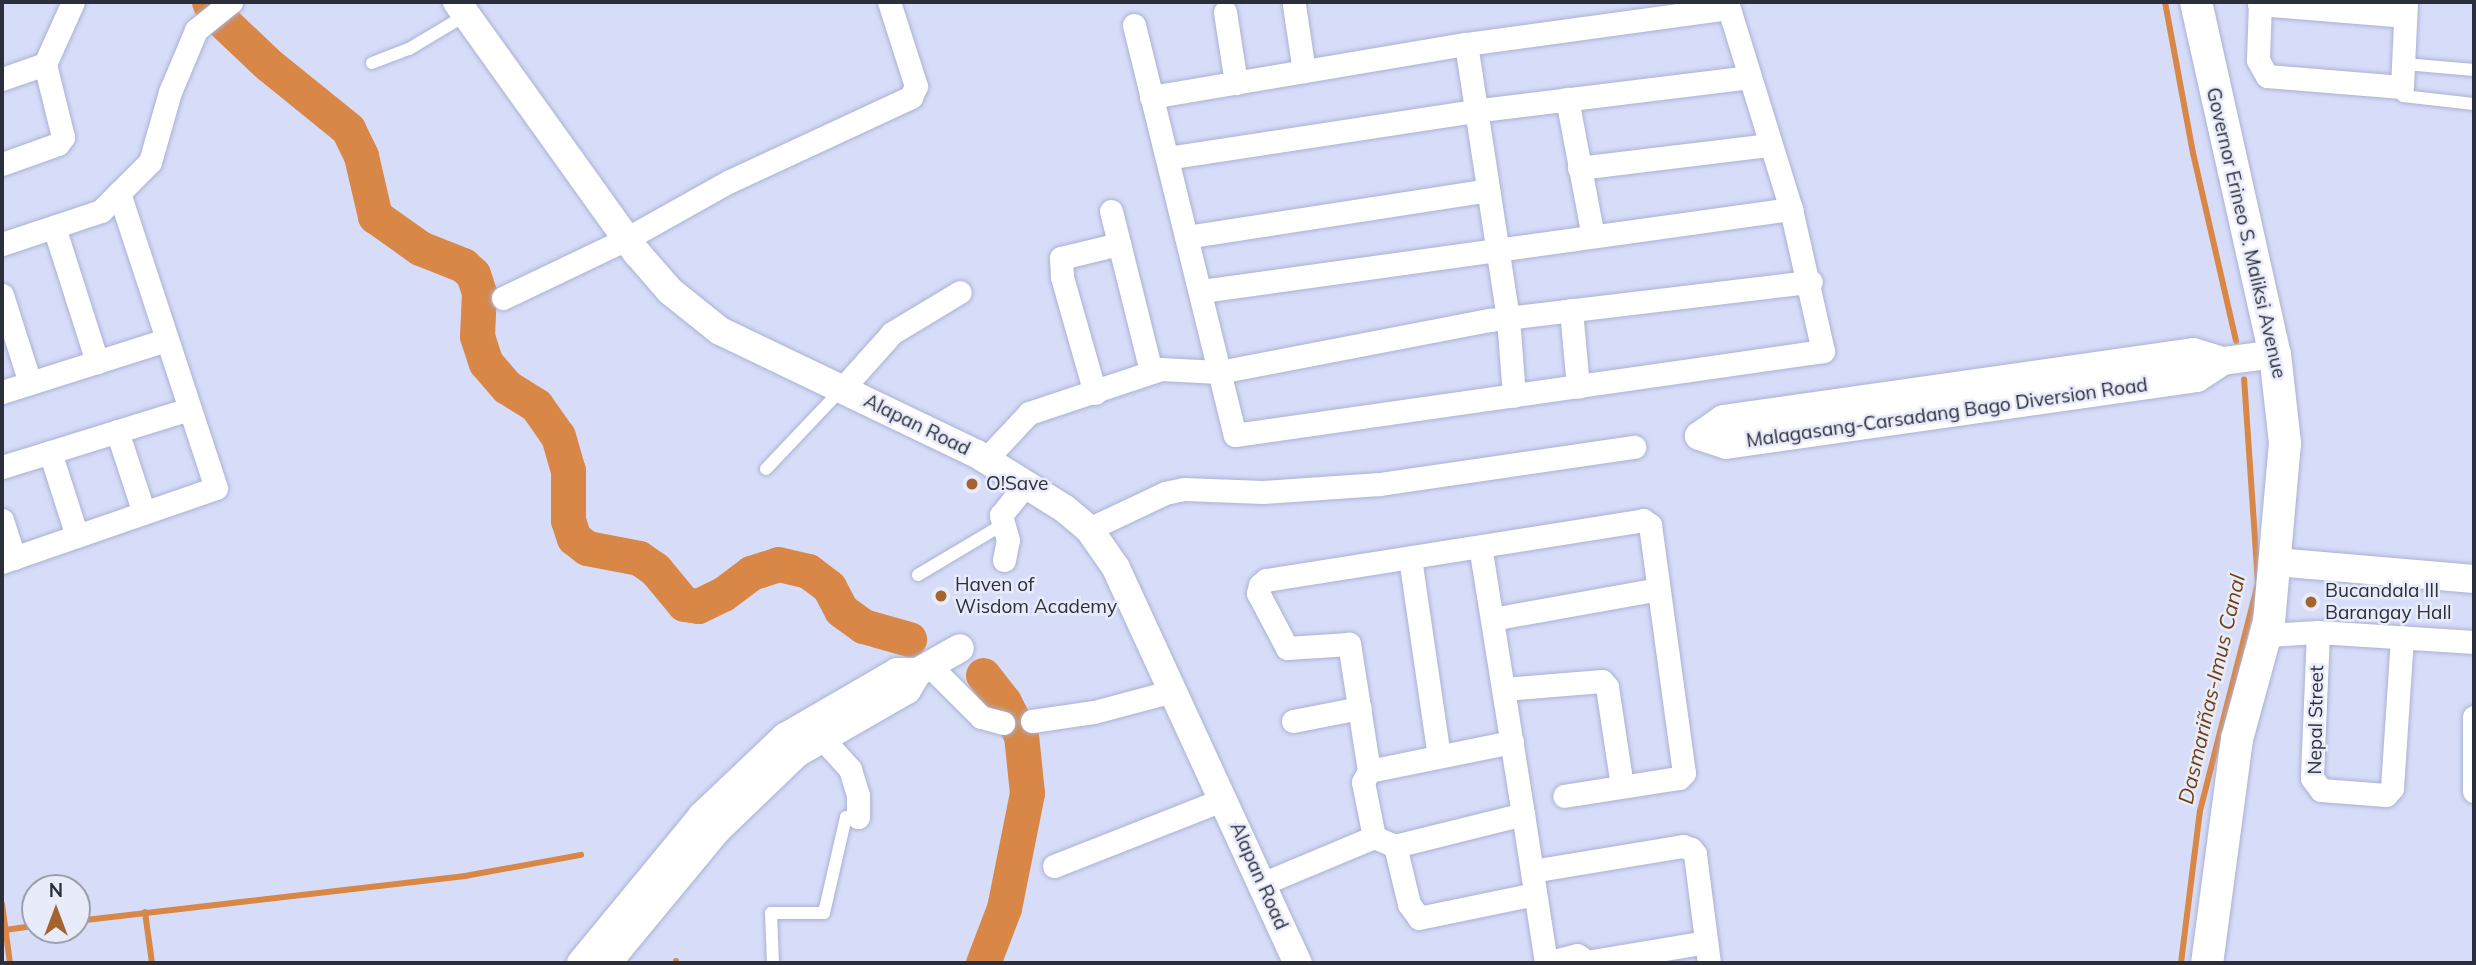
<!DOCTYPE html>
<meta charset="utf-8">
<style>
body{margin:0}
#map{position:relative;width:2476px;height:965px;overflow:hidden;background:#d7ddf9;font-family:Mulish,sans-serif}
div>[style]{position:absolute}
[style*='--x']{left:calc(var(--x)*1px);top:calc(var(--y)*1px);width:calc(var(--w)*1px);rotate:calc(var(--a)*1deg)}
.stream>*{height:6px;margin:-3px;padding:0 3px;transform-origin:3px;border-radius:3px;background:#d88747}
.river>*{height:35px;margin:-17.5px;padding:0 17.5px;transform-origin:17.5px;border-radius:17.5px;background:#d88747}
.roads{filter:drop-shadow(0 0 2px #aab2d3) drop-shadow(0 0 2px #aab2d3)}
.service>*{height:12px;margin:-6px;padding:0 6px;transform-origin:6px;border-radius:6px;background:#fff}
.minor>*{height:23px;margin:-11.5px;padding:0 11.5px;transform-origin:11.5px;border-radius:11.5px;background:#fff}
.tertiary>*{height:28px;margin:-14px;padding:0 14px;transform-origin:14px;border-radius:14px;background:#fff}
.secondary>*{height:32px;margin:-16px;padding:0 16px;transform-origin:16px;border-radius:16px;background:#fff}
.dots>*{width:19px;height:19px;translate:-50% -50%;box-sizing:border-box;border:4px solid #e8ebf9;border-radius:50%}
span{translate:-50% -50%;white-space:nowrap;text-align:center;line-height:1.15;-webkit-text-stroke:5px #e8ebf9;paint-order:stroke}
.street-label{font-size:19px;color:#2b2e3b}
.poi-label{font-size:19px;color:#2b2e3b}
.left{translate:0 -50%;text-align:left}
.water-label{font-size:21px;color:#723d0c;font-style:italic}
.frame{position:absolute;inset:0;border:4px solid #2b2e3b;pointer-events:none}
.north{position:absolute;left:21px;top:874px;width:70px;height:70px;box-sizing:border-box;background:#e8ebf9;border:2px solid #9c9fad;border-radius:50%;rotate:0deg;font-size:19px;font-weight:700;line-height:28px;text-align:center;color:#2b2e3b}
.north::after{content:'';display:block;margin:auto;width:24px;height:32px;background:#a5642f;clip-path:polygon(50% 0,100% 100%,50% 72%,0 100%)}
</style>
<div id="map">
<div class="stream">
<div style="--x:2165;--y:2;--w:154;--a:79.5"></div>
<div style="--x:2193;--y:153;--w:193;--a:77.1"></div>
<div style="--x:2;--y:904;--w:60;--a:82.3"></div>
<div style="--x:145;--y:912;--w:51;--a:82.2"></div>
<div style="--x:77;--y:921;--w:391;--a:-6.6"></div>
<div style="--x:465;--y:876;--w:118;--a:-10.3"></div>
<div style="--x:5;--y:930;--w:30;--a:-8"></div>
<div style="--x:676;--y:961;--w:2;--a:90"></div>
<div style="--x:2181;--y:963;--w:153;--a:-82.9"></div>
<div style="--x:2200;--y:811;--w:235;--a:-75.7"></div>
<div style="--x:2258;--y:583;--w:204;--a:-93.9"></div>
</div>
<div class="river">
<div style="--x:209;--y:2;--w:13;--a:63"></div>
<div style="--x:215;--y:14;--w:74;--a:43.4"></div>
<div style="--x:269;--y:65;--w:102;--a:39"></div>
<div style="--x:348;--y:129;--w:30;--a:64"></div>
<div style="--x:361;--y:156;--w:62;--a:76.9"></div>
<div style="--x:375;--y:216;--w:55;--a:35.4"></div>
<div style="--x:420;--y:248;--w:46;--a:21.6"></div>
<div style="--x:463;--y:265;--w:13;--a:42"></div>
<div style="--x:473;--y:274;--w:19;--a:72"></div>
<div style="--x:479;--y:292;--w:44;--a:92.6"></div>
<div style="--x:477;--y:336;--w:28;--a:72"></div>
<div style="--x:486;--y:363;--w:32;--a:49"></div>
<div style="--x:507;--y:387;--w:34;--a:32"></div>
<div style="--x:536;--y:405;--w:38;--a:55"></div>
<div style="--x:558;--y:436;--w:35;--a:74"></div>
<div style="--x:568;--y:470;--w:50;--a:90"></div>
<div style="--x:568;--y:520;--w:19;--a:72"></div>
<div style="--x:574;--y:538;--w:16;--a:38"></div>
<div style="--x:587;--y:548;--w:53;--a:10.9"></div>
<div style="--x:639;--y:558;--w:19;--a:35"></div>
<div style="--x:655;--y:569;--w:45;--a:50.4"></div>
<div style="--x:684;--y:604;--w:14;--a:8"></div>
<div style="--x:698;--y:606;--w:28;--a:-26"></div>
<div style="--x:723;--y:594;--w:35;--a:-37"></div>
<div style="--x:751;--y:573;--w:28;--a:-18"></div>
<div style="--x:778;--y:564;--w:31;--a:13"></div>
<div style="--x:808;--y:571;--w:26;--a:37"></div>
<div style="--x:829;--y:587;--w:26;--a:62"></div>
<div style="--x:841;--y:610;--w:27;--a:36"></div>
<div style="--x:863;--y:626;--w:48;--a:15.8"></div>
<div style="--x:983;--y:675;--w:34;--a:52"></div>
<div style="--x:1004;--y:702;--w:37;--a:63"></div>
<div style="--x:1021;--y:735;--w:58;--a:84.1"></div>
<div style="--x:1027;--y:793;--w:117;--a:101.3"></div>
<div style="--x:1004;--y:908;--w:59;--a:110.9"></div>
</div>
<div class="roads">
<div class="service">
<div style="--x:372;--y:63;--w:40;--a:-21"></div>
<div style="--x:409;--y:49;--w:66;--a:-30.8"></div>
<div style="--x:2405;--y:64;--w:69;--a:5"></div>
<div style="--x:2402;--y:87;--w:9;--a:84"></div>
<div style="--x:2403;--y:96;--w:71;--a:6.4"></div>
<div style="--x:766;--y:469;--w:110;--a:-46.5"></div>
<div style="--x:918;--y:575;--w:98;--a:-30.8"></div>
<div style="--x:773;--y:963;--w:50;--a:-92.3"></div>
<div style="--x:771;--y:913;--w:53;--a:0"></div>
<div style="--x:824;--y:913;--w:98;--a:-77.1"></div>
<div style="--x:846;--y:817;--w:12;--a:0"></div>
</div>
<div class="minor">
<div style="--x:2260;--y:2;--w:58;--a:92"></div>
<div style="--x:2258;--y:60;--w:18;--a:61"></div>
<div style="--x:2267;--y:76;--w:135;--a:4.7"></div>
<div style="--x:2402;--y:87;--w:85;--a:-87.3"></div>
<div style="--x:2259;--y:4;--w:145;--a:4.7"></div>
<div style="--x:1294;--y:5;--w:67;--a:81.4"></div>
<div style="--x:1225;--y:12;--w:72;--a:81.2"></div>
<div style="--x:1134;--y:25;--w:422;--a:76.2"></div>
<div style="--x:1235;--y:435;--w:594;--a:-8.13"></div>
<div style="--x:1823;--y:351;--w:146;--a:-102.7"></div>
<div style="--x:1791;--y:209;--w:217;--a:-107.2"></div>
<div style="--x:1466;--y:44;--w:277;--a:81.3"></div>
<div style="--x:1508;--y:318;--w:78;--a:85.6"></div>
<div style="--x:2;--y:79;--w:46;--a:-19.2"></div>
<div style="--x:45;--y:64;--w:68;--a:-65.7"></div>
<div style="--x:1151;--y:97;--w:319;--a:-9.6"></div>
<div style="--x:1466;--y:44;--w:264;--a:-7.8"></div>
<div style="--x:1567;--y:99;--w:139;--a:79.3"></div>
<div style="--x:1167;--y:158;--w:310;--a:-8.7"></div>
<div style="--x:1473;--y:111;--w:277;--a:-7"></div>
<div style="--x:2;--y:164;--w:59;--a:-19.7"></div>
<div style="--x:58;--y:144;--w:9;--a:-54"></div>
<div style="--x:63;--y:137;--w:75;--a:-103.9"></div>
<div style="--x:1579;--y:168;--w:192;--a:-6.9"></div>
<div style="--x:1111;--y:211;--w:166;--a:76"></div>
<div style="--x:54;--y:227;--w:142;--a:72.3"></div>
<div style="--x:1186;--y:237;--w:306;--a:-8.8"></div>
<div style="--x:2;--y:244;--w:104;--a:-18.4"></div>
<div style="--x:101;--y:211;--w:69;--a:-45"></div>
<div style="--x:150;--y:162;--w:73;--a:-74.1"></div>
<div style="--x:170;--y:92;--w:67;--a:-67.2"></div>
<div style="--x:196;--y:30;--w:45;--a:-38.7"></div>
<div style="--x:1202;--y:291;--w:595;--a:-7.93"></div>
<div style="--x:2;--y:295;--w:92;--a:72.3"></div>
<div style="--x:503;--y:298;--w:136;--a:-25.6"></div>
<div style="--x:626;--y:239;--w:117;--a:-29.2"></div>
<div style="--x:728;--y:182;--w:202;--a:-24.9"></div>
<div style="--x:911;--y:97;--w:12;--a:-66"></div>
<div style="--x:916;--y:86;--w:88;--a:-107.8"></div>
<div style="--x:1571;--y:310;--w:77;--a:84.8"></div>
<div style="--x:842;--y:389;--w:75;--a:-48.2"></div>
<div style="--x:892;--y:333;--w:79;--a:-31.1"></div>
<div style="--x:2;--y:392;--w:172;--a:-17.6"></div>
<div style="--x:1095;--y:393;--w:121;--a:-105.9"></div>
<div style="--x:1062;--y:277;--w:19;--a:-93"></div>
<div style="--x:1061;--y:258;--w:60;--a:-13.6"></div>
<div style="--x:117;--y:431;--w:86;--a:71.8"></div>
<div style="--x:50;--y:452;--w:88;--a:72.2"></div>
<div style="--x:986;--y:459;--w:63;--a:-46.9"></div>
<div style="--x:1029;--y:413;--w:139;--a:-18.4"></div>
<div style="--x:1161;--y:369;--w:58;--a:3"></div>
<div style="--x:1219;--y:372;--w:276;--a:-10.9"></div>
<div style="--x:1490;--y:320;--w:323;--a:-6.8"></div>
<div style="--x:2;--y:467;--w:196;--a:-17.2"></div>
<div style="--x:2;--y:520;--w:40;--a:72"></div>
<div style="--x:1089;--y:529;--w:84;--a:-25.3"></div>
<div style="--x:1165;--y:493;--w:19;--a:-12"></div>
<div style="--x:1184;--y:489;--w:79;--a:2.2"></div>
<div style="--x:1263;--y:492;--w:117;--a:-3.9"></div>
<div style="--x:1380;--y:484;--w:257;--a:-8.3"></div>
<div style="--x:1410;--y:558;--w:200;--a:81.7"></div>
<div style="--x:1004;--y:560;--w:20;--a:-79"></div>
<div style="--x:1008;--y:540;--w:26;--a:-106"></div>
<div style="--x:1001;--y:515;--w:40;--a:-51"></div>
<div style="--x:2;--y:562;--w:226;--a:-19.1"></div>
<div style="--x:216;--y:488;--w:311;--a:-108.2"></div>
<div style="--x:1492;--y:619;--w:169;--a:-10.2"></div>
<div style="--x:2318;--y:632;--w:146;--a:92.4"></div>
<div style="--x:2312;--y:778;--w:15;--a:53"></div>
<div style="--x:2321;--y:790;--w:65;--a:4.4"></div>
<div style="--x:2386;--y:795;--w:9;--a:-49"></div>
<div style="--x:2392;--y:788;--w:151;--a:-86.2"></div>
<div style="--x:2266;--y:635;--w:52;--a:-3.3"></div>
<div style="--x:2318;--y:632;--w:156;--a:3.7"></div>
<div style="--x:930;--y:666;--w:72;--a:45"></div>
<div style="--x:981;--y:717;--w:23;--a:15"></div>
<div style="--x:1504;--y:689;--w:98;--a:-4.7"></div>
<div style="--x:1602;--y:681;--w:8;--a:50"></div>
<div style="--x:1607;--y:687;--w:100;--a:81.4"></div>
<div style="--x:2474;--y:717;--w:74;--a:90"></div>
<div style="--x:1032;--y:721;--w:63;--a:-8.3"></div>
<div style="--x:1094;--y:712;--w:82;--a:-14.9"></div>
<div style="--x:1293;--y:721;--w:68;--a:-11"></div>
<div style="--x:821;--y:737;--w:43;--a:47.8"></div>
<div style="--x:850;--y:769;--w:27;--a:73"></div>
<div style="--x:858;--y:795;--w:22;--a:90"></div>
<div style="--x:1369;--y:771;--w:146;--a:-11.5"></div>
<div style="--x:1523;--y:814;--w:151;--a:81.2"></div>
<div style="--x:1546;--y:963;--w:32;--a:-14"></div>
<div style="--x:1577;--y:955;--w:12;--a:35"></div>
<div style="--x:1587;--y:962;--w:121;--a:-9.5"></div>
<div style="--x:1374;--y:837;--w:56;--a:-101.3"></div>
<div style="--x:1363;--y:782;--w:13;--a:-61"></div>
<div style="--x:1369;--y:771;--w:129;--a:-98.9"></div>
<div style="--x:1349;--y:644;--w:62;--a:176.3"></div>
<div style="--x:1287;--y:648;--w:62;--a:-117.8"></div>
<div style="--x:1258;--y:593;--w:8;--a:-76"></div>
<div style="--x:1260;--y:585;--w:8;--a:-40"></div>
<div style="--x:1266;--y:580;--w:382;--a:-9"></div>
<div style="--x:1643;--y:520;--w:9;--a:36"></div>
<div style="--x:1650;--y:525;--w:250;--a:82.2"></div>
<div style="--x:1684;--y:773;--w:7;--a:135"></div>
<div style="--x:1679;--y:778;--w:116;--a:171.1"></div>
<div style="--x:1395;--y:846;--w:60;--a:76.4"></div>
<div style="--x:1409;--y:904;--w:17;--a:54"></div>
<div style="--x:1419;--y:918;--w:118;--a:-11.7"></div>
<div style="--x:1054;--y:866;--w:183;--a:-21.5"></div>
<div style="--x:1532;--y:871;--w:153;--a:-9.4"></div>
<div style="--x:1683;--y:846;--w:9;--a:21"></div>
<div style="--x:1691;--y:849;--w:6;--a:51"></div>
<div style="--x:1695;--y:854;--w:110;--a:82.7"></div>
<div style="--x:1264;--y:883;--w:119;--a:-22.7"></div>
<div style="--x:1374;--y:837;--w:23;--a:23"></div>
<div style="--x:1395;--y:846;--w:132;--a:-14"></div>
<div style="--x:1523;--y:814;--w:270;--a:-99.1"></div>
</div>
<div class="tertiary">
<div style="--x:457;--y:2;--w:309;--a:54.4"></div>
<div style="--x:637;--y:253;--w:50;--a:49"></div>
<div style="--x:670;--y:291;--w:64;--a:38.7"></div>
<div style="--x:720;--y:331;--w:285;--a:25.6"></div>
<div style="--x:977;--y:454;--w:104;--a:32"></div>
<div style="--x:1065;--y:509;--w:31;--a:40"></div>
<div style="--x:1089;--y:529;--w:47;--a:55.3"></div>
<div style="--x:1116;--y:568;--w:435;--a:65.3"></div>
<div style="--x:1699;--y:436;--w:29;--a:-35"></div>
<div style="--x:1723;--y:419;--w:475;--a:-8.1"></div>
<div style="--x:2193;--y:352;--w:31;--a:17"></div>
<div style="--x:2223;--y:361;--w:52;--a:-7.7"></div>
<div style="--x:1699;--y:436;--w:28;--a:18"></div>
<div style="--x:1726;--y:445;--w:476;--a:-8.1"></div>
<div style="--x:2197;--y:378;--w:31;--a:-33"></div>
<div style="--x:2276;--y:562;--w:199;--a:4.9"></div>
<div style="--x:581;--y:963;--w:190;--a:-50.5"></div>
<div style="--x:702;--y:816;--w:115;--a:-43.6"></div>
<div style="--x:785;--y:737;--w:129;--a:-30.1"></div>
<div style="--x:897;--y:672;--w:21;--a:0"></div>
<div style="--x:607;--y:963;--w:173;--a:-50.4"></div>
<div style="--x:717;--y:830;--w:111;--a:-43.9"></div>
<div style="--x:797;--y:753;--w:127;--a:-29.8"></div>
<div style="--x:907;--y:690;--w:21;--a:-59"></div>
<div style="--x:918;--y:672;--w:48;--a:-29.7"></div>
</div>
<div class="secondary">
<div style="--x:2196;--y:2;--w:361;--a:77.4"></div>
<div style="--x:2275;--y:354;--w:90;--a:83.6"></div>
<div style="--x:2285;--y:443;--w:180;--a:95.1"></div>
<div style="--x:2269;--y:622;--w:121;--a:105.3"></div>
<div style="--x:2237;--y:739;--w:226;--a:97.6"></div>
</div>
</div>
<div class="dots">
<div style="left:972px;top:484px;background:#a5642f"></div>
<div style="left:941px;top:596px;background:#a5642f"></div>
<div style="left:2311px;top:602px;background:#a5642f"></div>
</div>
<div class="street-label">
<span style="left:2246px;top:233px;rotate:77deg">Governor Erineo S. Maliksi Avenue</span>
<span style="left:1947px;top:413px;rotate:-8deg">Malagasang-Carsadang Bago Diversion Road</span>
<span style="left:917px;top:425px;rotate:26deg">Alapan Road</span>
<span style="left:2316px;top:720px;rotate:-89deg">Nepal Street</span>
<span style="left:1259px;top:876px;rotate:66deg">Alapan Road</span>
</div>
<div class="poi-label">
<span class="left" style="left:986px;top:484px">O!Save</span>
<span class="left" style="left:955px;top:596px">Haven of<br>Wisdom Academy</span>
<span class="left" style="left:2325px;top:602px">Bucandala III<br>Barangay Hall</span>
</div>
<div class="water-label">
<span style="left:2211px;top:689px;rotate:-77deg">Dasmariñas-Imus Canal</span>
</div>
<div class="frame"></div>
<div class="north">N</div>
</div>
